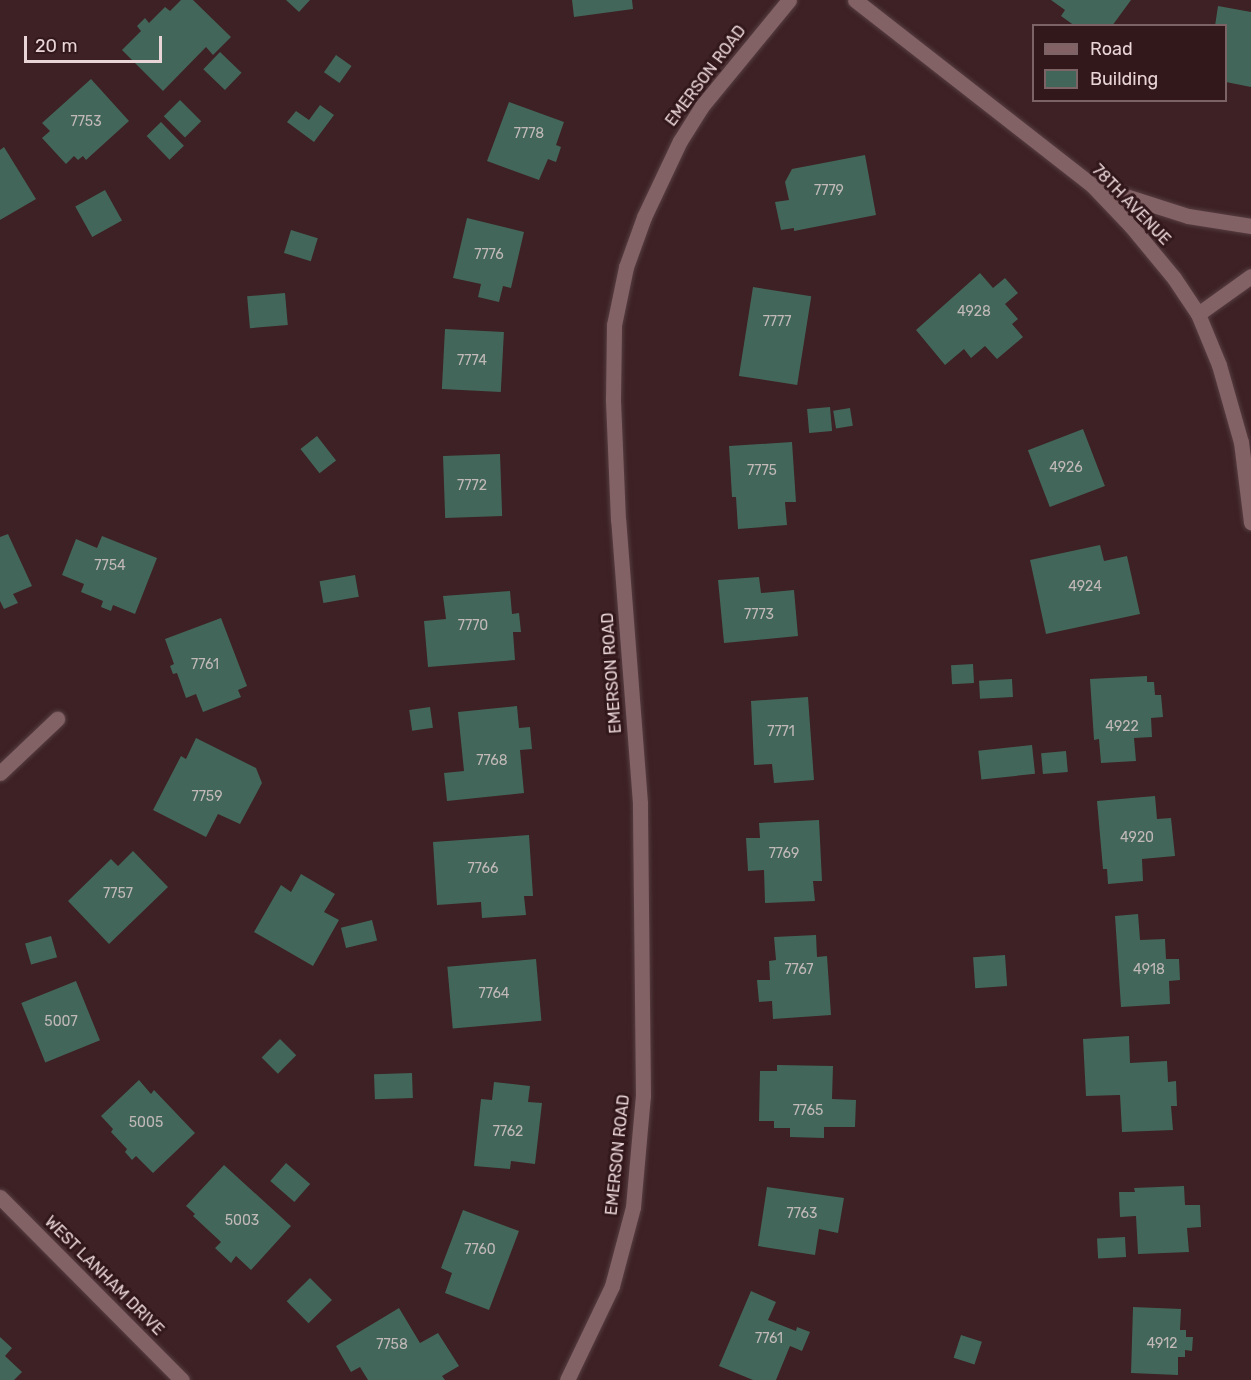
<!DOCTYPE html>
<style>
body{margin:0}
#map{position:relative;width:1251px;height:1380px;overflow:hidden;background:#3d2124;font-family:Rubik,sans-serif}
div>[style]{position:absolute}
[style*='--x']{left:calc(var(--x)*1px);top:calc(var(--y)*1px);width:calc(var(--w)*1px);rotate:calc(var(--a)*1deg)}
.building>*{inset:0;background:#43665a;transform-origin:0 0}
.roads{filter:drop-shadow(0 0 2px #563e42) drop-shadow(0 0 2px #563e42)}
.street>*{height:15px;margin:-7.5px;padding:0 7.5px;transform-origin:7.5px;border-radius:7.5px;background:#836265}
span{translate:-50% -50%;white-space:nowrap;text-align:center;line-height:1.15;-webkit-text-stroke:6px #32171b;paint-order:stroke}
.number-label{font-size:14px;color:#c0b9b8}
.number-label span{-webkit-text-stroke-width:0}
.street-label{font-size:16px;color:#e9d5d7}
.legend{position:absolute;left:1032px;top:24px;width:195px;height:78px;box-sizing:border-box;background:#32171b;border:2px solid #7b6366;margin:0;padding:8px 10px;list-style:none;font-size:18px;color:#e9d5d7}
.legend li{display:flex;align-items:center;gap:12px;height:30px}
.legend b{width:30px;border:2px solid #7b6366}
.scale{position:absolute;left:24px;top:36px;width:138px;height:27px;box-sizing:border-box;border:3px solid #e9d5d7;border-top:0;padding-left:8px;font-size:18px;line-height:21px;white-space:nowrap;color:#e9d5d7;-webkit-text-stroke:4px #32171b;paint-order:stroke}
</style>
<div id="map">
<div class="building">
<div style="clip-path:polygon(181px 0,193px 0,231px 37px,213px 55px,206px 47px,163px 91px,122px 50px,141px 31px,137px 26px,145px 18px,149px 23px,165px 7px,170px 11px)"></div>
<div style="clip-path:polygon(286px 0,310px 0,299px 12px)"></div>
<div style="clip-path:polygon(572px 0,632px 0,633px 9px,574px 17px)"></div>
<div style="clip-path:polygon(1051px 0,1131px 0,1112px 26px,1075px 26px,1061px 16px,1065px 10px)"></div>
<div style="clip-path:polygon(1218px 6px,1251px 12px,1251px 87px,1226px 82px,1226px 26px,1215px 26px)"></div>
<div style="left:220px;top:52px;width:30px;height:24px;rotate:44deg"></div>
<div style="left:336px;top:55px;width:19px;height:21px;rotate:35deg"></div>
<div style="clip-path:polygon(91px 79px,129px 121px,86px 160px,83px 156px,78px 160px,74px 156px,66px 164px,42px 138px,50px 131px,42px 123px)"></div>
<div style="left:180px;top:100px;width:30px;height:23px;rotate:45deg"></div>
<div style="clip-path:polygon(509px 102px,564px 122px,556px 145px,561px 147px,556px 162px,548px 159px,539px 180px,487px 161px)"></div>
<div style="clip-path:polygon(320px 105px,334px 115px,314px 142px,287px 122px,296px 111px,309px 120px)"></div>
<div style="left:161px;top:122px;width:33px;height:20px;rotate:46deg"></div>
<div style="clip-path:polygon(4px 147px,36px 199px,0 220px,0 150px)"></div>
<div style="clip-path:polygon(865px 155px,876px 215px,794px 231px,794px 228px,781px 230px,775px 202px,789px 200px,785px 182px,792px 169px)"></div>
<div style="left:105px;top:190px;width:35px;height:34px;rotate:61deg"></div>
<div style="clip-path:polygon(467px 218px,524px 232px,511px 288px,503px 286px,499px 302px,478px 297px,481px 284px,453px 278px)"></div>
<div style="left:291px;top:230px;width:28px;height:24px;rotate:17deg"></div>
<div style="clip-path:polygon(980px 273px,993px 288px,1005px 278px,1018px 293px,1005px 304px,1018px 319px,1012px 324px,1023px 337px,997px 359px,985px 346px,971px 358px,964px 349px,945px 365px,916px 330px)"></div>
<div style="left:753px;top:287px;width:59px;height:90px;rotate:9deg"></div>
<div style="left:285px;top:293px;width:32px;height:38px;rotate:85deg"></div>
<div style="left:445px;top:329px;width:59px;height:60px;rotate:3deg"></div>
<div style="left:830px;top:407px;width:24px;height:23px;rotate:85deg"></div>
<div style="left:850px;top:408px;width:18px;height:17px;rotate:81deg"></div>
<div style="left:1083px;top:429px;width:61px;height:59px;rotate:69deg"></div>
<div style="left:317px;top:436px;width:31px;height:21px;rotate:52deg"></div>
<div style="clip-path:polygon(792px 442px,796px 502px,785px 502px,787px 525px,738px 529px,736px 497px,732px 497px,729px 446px)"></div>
<div style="left:500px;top:454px;width:62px;height:57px;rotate:88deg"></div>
<div style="clip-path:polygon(8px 534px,32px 586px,13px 594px,18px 603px,4px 609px,0 601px,0 537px)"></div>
<div style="clip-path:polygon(102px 536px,157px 558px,135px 614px,113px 605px,111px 611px,101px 607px,103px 601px,81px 592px,84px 584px,62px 575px,76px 539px,97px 548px)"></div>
<div style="clip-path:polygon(1100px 545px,1104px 561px,1127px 556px,1140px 614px,1046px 634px,1030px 560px)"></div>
<div style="left:355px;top:575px;width:22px;height:36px;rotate:80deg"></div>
<div style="clip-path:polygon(759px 577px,761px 593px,794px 590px,798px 636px,724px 643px,718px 580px)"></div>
<div style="clip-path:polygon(510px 591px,512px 614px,519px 613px,521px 632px,513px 632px,515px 660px,428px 667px,424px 621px,446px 619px,443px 596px)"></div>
<div style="clip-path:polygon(221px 618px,247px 686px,238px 690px,241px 697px,203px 712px,196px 694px,186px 698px,177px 673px,173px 674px,170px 666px,174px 664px,165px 639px)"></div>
<div style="left:973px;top:664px;width:19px;height:22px;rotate:87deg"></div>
<div style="clip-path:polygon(1147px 676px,1147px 682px,1154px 682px,1155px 695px,1161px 695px,1163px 717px,1151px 718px,1152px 737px,1134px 738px,1136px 761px,1101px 763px,1099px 739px,1094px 740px,1090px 679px)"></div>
<div style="left:1012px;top:679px;width:18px;height:33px;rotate:87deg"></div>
<div style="clip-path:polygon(808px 697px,814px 780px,774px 783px,772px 764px,754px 765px,751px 701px)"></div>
<div style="clip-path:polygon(517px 706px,519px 728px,530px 727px,532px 749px,520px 750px,524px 793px,447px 801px,444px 773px,464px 771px,458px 712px)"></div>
<div style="left:430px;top:707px;width:21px;height:21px;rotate:82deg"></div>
<div style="clip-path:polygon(196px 738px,256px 768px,262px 783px,240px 824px,218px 814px,206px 837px,153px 810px,181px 756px,186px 759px)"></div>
<div style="left:1032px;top:745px;width:29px;height:54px;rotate:84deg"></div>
<div style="left:1066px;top:751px;width:21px;height:25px;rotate:85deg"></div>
<div style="clip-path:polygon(1155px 796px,1157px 819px,1171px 818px,1175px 856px,1142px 859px,1143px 881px,1108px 884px,1107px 869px,1103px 869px,1097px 801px)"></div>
<div style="clip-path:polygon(819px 820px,822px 881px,813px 881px,815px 901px,765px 903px,764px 870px,748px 871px,746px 838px,760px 838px,759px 823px)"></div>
<div style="clip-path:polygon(529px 835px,533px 896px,524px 896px,526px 915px,482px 918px,481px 902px,437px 905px,433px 842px)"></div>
<div style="clip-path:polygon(133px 851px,168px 887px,109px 944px,68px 901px,111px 859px,118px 866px)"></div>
<div style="clip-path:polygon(301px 874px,335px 894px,324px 912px,339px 920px,313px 966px,254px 932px,281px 885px,291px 892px)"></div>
<div style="clip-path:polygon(1138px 914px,1140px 940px,1165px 939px,1166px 959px,1179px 959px,1180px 980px,1169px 981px,1170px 1004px,1121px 1007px,1115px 916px)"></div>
<div style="left:372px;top:920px;width:21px;height:32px;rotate:76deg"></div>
<div style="clip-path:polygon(816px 935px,817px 957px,827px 956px,831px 1015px,773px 1019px,772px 1001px,759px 1002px,757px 980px,770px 980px,769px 961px,776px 960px,774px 937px)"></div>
<div style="left:51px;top:936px;width:22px;height:27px;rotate:74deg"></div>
<div style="left:1005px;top:955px;width:31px;height:32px;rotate:86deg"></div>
<div style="left:536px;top:959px;width:62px;height:89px;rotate:85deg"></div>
<div style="left:76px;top:981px;width:64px;height:59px;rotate:68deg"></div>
<div style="clip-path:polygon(1129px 1036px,1130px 1063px,1167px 1061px,1168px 1082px,1176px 1081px,1177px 1106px,1171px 1106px,1173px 1130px,1122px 1132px,1120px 1095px,1086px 1096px,1083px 1039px)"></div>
<div style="left:280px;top:1039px;width:23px;height:26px;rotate:45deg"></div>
<div style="clip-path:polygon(777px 1065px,833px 1066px,832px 1099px,856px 1100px,855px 1127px,824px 1127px,824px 1138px,790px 1137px,790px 1128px,774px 1128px,774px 1121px,759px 1121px,760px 1071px,777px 1071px)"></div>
<div style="left:412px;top:1073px;width:25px;height:38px;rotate:88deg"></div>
<div style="clip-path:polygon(139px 1080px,151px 1094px,154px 1090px,195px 1133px,153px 1173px,136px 1156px,132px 1160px,125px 1152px,127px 1149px,111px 1132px,113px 1129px,101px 1116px)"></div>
<div style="clip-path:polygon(494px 1082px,530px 1086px,528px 1102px,542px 1103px,535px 1164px,511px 1161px,510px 1169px,474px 1166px,481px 1099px,492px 1100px)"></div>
<div style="left:286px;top:1163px;width:32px;height:24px;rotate:41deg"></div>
<div style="clip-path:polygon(224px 1165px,291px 1226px,251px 1270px,236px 1256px,231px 1263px,215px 1248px,221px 1242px,193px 1216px,195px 1214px,186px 1206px)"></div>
<div style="clip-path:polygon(1184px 1186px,1185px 1205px,1200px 1205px,1201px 1227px,1187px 1228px,1189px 1252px,1138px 1254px,1136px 1216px,1120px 1217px,1119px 1192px,1135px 1192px,1134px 1188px)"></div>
<div style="clip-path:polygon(767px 1187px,844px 1198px,838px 1233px,819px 1229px,815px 1255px,758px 1246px)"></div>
<div style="clip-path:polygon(463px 1210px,519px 1231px,489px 1310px,445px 1293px,452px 1273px,441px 1268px)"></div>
<div style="left:1125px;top:1237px;width:20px;height:28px;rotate:87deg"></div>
<div style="left:310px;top:1278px;width:31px;height:33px;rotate:45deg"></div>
<div style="clip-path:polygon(751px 1291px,776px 1302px,768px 1320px,796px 1331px,797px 1327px,810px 1332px,802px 1351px,790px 1346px,776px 1380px,753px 1380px,719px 1366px)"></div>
<div style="clip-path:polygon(1133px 1307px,1181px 1309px,1180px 1330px,1186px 1330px,1186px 1337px,1193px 1337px,1192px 1351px,1185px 1350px,1185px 1357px,1178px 1357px,1178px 1375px,1131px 1373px)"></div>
<div style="clip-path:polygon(399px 1308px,420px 1343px,438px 1333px,459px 1366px,442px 1376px,445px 1380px,368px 1380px,360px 1367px,351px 1372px,336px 1346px)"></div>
<div style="left:961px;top:1335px;width:22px;height:24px;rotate:18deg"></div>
<div style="clip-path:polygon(0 1337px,12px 1348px,5px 1356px,22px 1372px,14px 1380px,0 1380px)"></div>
</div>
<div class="roads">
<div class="street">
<div style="--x:855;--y:0;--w:301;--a:38"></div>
<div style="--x:1092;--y:185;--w:57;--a:46.4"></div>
<div style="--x:1131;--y:226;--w:67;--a:50.4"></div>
<div style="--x:1174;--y:278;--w:43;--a:56.3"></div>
<div style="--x:1198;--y:314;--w:55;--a:67.6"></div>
<div style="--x:1219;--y:365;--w:80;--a:74.1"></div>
<div style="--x:1241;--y:442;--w:81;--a:82.9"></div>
<div style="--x:1094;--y:186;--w:99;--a:17.7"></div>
<div style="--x:1188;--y:216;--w:64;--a:9"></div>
<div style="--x:1198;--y:314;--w:65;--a:-35.6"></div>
<div style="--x:0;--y:773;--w:79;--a:-43.5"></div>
<div style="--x:0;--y:1197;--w:258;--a:45.2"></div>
<div style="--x:567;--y:1380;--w:104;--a:-64.4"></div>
<div style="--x:612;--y:1286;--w:82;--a:-75.1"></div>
<div style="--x:633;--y:1207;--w:111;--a:-84.9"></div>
<div style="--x:643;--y:1096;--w:293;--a:-90.6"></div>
<div style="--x:640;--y:803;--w:284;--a:-94.4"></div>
<div style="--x:618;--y:520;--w:121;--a:-92.4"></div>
<div style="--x:613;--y:399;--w:74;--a:-89.2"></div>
<div style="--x:614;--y:325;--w:59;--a:-78.3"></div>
<div style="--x:626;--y:267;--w:53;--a:-70.2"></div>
<div style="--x:644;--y:217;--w:84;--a:-64.7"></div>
<div style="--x:680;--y:141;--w:41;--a:-57.8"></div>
<div style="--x:702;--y:106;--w:137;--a:-50.6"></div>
</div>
</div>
<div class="number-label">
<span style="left:86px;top:122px">7753</span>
<span style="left:529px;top:134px">7778</span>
<span style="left:829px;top:191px">7779</span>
<span style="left:489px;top:255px">7776</span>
<span style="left:974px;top:312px">4928</span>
<span style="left:777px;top:322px">7777</span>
<span style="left:472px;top:361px">7774</span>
<span style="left:1066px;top:468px">4926</span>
<span style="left:762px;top:471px">7775</span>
<span style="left:472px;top:486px">7772</span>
<span style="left:110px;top:566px">7754</span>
<span style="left:1085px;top:587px">4924</span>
<span style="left:759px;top:615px">7773</span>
<span style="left:473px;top:626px">7770</span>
<span style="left:205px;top:665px">7761</span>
<span style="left:1122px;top:727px">4922</span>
<span style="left:781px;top:732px">7771</span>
<span style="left:492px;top:761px">7768</span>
<span style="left:207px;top:797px">7759</span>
<span style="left:1137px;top:838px">4920</span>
<span style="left:784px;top:854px">7769</span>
<span style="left:483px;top:869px">7766</span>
<span style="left:118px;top:894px">7757</span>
<span style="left:799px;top:970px">7767</span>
<span style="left:1149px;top:970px">4918</span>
<span style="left:494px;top:994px">7764</span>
<span style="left:61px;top:1022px">5007</span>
<span style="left:808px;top:1111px">7765</span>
<span style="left:146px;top:1123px">5005</span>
<span style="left:508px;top:1132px">7762</span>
<span style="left:802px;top:1214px">7763</span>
<span style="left:242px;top:1221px">5003</span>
<span style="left:480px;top:1250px">7760</span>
<span style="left:769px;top:1339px">7761</span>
<span style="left:1162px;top:1344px">4912</span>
<span style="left:392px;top:1345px">7758</span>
</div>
<div class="street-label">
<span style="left:706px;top:76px;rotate:-53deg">EMERSON ROAD</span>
<span style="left:1131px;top:205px;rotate:46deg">78TH AVENUE</span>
<span style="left:612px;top:673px;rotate:-94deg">EMERSON ROAD</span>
<span style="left:618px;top:1155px;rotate:-84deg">EMERSON ROAD</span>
<span style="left:104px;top:1276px;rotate:45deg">WEST LANHAM DRIVE</span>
</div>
<ul class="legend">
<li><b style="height:8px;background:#836265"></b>Road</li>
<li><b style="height:16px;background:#43665a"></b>Building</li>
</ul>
<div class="scale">20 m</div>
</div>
